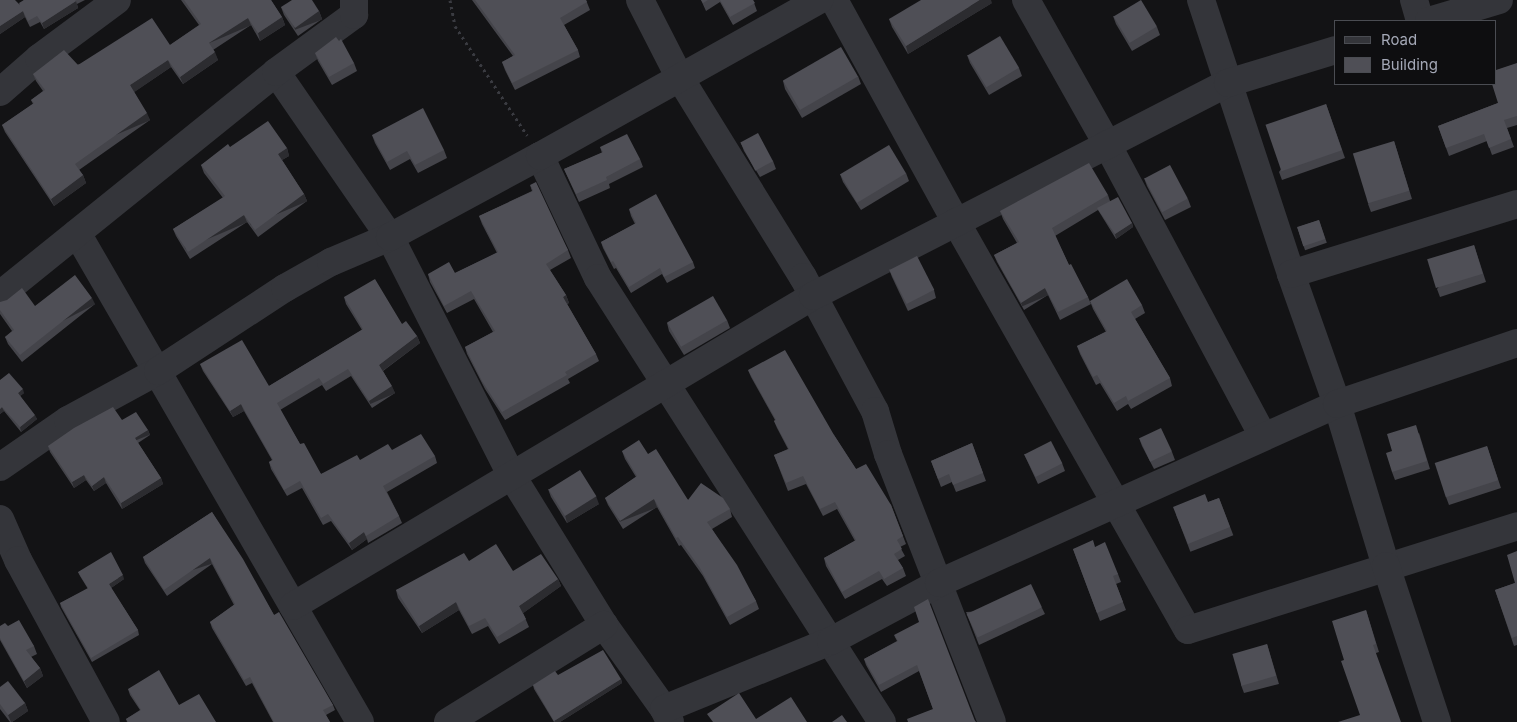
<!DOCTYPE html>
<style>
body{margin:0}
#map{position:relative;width:1517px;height:722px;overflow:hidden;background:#131315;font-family:Inter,sans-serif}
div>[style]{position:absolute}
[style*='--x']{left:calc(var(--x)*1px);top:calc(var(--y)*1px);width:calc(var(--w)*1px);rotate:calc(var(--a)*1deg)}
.path>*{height:3px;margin-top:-1.5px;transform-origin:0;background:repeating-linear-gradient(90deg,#3a3b41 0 2.5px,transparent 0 6.5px)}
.minor>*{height:28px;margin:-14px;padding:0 14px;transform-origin:14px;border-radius:14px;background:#34353a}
.wall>*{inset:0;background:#44444a;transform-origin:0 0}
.shaded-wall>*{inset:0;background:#2c2c30;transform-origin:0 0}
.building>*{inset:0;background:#4f4f56;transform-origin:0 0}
span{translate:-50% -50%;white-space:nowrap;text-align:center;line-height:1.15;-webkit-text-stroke:4px #0e0e10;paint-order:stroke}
.legend{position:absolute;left:1334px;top:20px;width:162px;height:65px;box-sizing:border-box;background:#0e0e10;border:1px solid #4a4c52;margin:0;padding:6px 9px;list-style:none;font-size:15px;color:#a4a8b6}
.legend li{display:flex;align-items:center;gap:10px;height:25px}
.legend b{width:25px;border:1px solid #4a4c52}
</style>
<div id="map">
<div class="path">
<div style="--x:450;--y:0;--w:26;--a:79"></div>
<div style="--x:455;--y:26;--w:131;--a:56.6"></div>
</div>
<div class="minor">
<div style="--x:640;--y:0;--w:88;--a:62.9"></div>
<div style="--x:680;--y:78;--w:234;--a:58.3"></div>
<div style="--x:803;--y:277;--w:152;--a:61.8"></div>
<div style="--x:875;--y:411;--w:45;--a:73.2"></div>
<div style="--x:888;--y:454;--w:287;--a:68.8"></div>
<div style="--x:834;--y:0;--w:253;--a:61.2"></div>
<div style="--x:956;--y:222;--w:469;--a:60.4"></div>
<div style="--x:1188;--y:630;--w:345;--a:-17.5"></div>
<div style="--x:1026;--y:0;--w:165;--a:60.6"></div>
<div style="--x:1107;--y:144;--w:331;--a:61.9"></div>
<div style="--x:1201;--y:0;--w:288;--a:71.8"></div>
<div style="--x:1291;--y:274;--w:138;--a:70.5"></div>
<div style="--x:1337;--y:404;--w:169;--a:73.2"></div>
<div style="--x:1386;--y:566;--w:164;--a:71.9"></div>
<div style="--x:1414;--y:0;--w:22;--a:74"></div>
<div style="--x:1429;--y:21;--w:73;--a:-16.7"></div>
<div style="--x:276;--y:72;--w:201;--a:55.4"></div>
<div style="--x:390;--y:237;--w:268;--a:63"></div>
<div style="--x:512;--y:476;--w:175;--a:58.3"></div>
<div style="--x:604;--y:625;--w:103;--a:54.5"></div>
<div style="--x:664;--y:709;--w:14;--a:65"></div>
<div style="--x:0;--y:92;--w:52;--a:-41.1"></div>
<div style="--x:39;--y:58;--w:97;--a:-36.6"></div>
<div style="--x:540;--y:156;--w:135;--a:64.6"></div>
<div style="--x:598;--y:278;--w:527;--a:57.4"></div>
<div style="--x:77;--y:233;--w:565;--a:59.94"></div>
<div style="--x:1291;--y:274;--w:237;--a:-17.2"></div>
<div style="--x:0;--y:295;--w:355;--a:-38.9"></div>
<div style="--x:276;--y:72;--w:97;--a:-36.2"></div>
<div style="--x:354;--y:15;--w:15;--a:-90"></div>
<div style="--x:0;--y:467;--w:83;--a:-34.7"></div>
<div style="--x:68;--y:420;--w:102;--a:-28.6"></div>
<div style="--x:158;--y:371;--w:152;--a:-33.2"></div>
<div style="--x:285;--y:288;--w:53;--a:-29.5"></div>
<div style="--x:331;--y:262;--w:64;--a:-23"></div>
<div style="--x:390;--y:237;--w:170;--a:-28.4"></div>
<div style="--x:540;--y:156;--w:320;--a:-29.2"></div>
<div style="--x:0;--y:519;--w:45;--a:66.3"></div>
<div style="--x:18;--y:560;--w:184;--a:61.5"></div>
<div style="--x:293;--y:606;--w:605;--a:-30.8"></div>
<div style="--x:813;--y:296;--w:466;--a:-27.2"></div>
<div style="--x:1228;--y:83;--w:113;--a:-17"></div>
<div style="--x:664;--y:709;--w:180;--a:-22.2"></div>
<div style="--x:831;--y:641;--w:123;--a:-28.2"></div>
<div style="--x:939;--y:583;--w:436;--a:-24.2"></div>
<div style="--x:1337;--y:404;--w:190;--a:-18.7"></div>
<div style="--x:448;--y:722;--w:184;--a:-31.9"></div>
</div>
<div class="wall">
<div style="clip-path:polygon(0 0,19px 5px,24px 0,85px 0,77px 4px,78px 8px,44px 29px,40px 22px,30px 27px,25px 17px,0 34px)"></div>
<div style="clip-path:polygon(181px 0,271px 0,282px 17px,285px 25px,260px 41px,251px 25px,213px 50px,218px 60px,183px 84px,171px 67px,134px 92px,150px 120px,79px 170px,83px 175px,86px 183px,54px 206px,5px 132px,2px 125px,33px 104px,31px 100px,43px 91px,36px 81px,33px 74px,170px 45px,199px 25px)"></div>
<div style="clip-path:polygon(472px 0,586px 0,590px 10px,564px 25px,578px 50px,580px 57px,515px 90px,505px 70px,502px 62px,513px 56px)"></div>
<div style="clip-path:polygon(701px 0,753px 0,757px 11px,733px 25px,720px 2px,706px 11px)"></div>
<div style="clip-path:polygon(992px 3px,908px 54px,892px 27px,889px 19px)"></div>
<div style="clip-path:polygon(281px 7px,319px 11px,322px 19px,298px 36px,284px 15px)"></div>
<div style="clip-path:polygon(1113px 16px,1157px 27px,1160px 35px,1132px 51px,1116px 24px)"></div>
<div style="clip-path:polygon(315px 53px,354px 63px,357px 71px,332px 85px,318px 61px)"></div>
<div style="clip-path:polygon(967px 55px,1019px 68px,1022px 76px,989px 95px,970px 63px)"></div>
<div style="clip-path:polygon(1517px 63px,1517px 125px,1507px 128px,1514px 147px,1492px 155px,1487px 141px,1449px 156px,1438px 126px,1498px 103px)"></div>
<div style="clip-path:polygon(858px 76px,861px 84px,802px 118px,785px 89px,783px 81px)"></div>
<div style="clip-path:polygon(1326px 104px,1345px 158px,1282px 180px,1279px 172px)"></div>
<div style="clip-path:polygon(372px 135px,444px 150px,447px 158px,418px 173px,410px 159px,390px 170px,375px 143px)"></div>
<div style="clip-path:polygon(1394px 141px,1412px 199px,1371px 212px,1368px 204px)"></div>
<div style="clip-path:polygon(741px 143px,773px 161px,776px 169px,760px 177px,744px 151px)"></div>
<div style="clip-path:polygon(230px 147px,287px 148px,289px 156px,282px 160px,304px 194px,307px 201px,258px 237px,247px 222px,190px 259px,176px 236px,173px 229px,223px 198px,204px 173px,201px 165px)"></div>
<div style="clip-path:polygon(600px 147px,640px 159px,643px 167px,609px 184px,610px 188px,579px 202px,564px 169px,602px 153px)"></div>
<div style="clip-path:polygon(906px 173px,909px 181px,861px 210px,843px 182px,840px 174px)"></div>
<div style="clip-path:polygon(1144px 178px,1188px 199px,1191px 207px,1165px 220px,1147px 186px)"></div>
<div style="clip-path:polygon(530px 185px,568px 250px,571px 258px,550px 270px,566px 295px,569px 303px,567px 304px,596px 354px,599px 361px,568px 379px,570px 383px,505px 420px,485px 389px,467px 354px,465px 347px,493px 332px,474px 299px,447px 313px,430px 282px,428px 274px,455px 273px,497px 253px,482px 224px,479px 216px,532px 191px)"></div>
<div style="clip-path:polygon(1108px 195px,1110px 201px,1132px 223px,1133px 227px,1116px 239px,1098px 210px,1055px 236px,1069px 265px,1088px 297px,1091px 304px,1060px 320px,1048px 295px,1024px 310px,997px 262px,994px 255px,1017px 243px,1003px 219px,1000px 211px)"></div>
<div style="clip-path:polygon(629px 209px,693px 262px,695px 268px,667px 283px,662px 274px,631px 293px,616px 268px,614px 269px,603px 248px,601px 242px,635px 224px,631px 216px)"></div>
<div style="left:1319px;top:220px;width:24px;height:23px;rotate:71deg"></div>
<div style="clip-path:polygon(1474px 245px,1486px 282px,1440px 297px,1437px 289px)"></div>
<div style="clip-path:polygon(889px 269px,934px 290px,936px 298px,908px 311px,892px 277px)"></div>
<div style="clip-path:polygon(344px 297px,402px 324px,417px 336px,420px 343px,383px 371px,395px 393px,372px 408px,351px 376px,326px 391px,322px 385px,280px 410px,300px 444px,321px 474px,392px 450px,435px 456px,437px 463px,387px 492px,399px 516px,402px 523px,368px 543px,367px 539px,352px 550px,331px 521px,323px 525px,302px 488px,287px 496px,271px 469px,269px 462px,272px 460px,244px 411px,233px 417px,203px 371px,200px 364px,269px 386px,362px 330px,346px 304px)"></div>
<div style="clip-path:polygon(1090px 301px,1142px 305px,1145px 313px,1135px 319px,1170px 378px,1172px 386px,1131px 409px,1128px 404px,1117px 411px,1100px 383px,1096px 385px,1080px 354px,1077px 346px,1106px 332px,1093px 309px)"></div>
<div style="clip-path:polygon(0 302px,35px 306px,95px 304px,22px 362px,8px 344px,5px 337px,12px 331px,0 314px)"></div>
<div style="clip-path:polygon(727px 320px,730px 328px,684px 355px,669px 331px,667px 323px)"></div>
<div style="clip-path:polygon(748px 370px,834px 435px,856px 469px,891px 505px,906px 544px,900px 547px,905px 556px,898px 560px,903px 568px,906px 576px,887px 586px,882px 579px,845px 599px,826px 566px,824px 558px,855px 541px,837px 509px,823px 516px,806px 484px,788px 491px,774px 455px,788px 449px,777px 428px,774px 421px,775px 420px,751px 377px)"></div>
<div style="clip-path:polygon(0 380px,24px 393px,20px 396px,37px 419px,21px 432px,4px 411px,0 414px)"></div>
<div style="clip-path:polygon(122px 420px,148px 430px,150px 435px,138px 443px,161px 478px,163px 484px,122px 509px,106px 483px,94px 491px,86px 480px,74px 488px,50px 452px,48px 446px)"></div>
<div style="clip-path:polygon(1419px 433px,1430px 469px,1395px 480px,1392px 472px,1392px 451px)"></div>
<div style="clip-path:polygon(1139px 438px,1172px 452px,1175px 460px,1154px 469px,1142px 446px)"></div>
<div style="clip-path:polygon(972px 443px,986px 481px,956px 492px,952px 482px,941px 487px,931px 461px)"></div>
<div style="clip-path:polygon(1487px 446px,1501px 488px,1449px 505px,1446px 497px)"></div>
<div style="clip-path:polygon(622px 451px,648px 454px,688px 500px,730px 509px,732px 517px,712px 529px,756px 601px,759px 609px,730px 625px,703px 576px,681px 545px,679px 546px,657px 507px,623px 529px,608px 505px,605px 498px,636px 477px,625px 459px)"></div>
<div style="clip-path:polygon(1024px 454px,1062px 463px,1065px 471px,1038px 484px)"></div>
<div style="clip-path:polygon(548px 489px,599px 504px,567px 523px,551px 497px)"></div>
<div style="left:1219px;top:498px;width:40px;height:46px;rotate:69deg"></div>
<div style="clip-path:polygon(212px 512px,274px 615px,333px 705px,335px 710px,326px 715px,330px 722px,273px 722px,252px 683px,246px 686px,212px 628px,210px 622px,234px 605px,212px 564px,167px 596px,145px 563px,143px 557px)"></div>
<div style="clip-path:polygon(1095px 547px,1118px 574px,1121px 582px,1116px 584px,1126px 610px,1100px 621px,1073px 549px)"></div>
<div style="clip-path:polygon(1517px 551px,1517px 645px,1514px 646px,1495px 590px,1515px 583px)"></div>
<div style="clip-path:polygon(469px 561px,513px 571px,558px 579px,561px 586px,523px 613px,529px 627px,499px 644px,488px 626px,472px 634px,459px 610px,422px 633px,398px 598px,396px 590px)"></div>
<div style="clip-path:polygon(78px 572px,124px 579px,111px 588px,138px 630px,139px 635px,92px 662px,61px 607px,60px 603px,88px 589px,80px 576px)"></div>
<div style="clip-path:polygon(1042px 608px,1045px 614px,979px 645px,966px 612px)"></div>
<div style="clip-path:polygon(1366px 610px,1379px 652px,1376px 653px,1360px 715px)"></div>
<div style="clip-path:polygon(0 626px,8px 626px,34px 646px,37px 654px,31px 657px,40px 668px,43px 676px,27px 688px,0 640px)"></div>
<div style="clip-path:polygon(894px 635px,976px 722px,933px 709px,919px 671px,881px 692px,866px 665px,864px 659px,897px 641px)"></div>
<div style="clip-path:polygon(1267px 644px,1279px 684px,1244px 693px,1241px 685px)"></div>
<div style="clip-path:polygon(558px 675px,621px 679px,622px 683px,560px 722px,554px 722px,534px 689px,533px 685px)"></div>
<div style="clip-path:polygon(0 687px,25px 703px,28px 711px,12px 722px,10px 722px,0 709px)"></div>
<div style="clip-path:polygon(128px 689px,179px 705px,216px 722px,127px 722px,126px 719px,140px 710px,130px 695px)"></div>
</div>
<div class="shaded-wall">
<div style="clip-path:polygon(980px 0,991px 0,992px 3px,908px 54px,906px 46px)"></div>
<div style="clip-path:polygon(76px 1px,78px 8px,44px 29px,42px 23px)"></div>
<div style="clip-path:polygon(23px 11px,25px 17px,0 34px,0 26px)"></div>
<div style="left:319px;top:11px;width:9px;height:29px;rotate:69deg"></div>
<div style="clip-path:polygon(282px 17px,285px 25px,260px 41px,258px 33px)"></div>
<div style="left:248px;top:18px;width:8px;height:46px;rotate:67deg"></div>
<div style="clip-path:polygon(215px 52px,218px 60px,183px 84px,180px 77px)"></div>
<div style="clip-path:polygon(168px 60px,171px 67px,133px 93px,130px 85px)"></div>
<div style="left:147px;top:113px;width:8px;height:88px;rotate:67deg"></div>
<div style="clip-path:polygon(287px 148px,289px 156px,280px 161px,278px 154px)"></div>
<div style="clip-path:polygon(83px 175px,86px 183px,54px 206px,51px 199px)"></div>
<div style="left:304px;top:194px;width:8px;height:61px;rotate:67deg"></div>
<div style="left:244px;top:215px;width:8px;height:67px;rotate:67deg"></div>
<div style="clip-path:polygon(1132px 223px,1133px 227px,1116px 239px,1115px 234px)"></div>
<div style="left:1045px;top:288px;width:8px;height:28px;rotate:67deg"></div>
<div style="clip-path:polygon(566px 295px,569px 303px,566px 304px,563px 297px)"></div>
<div style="left:92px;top:298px;width:7px;height:92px;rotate:63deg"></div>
<div style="clip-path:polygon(417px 336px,420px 343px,381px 372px,379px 365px)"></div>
<div style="left:392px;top:386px;width:8px;height:27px;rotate:67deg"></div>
<div style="clip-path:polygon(23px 389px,24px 393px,19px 397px,18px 393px)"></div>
<div style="clip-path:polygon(241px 404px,244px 411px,233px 417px,230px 411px)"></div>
<div style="clip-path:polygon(2px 407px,4px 411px,0 414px,0 409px)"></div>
<div style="clip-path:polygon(35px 415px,37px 419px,21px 432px,20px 427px)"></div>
<div style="left:148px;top:430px;width:5px;height:15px;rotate:68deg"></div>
<div style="clip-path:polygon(84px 475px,86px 480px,74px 488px,72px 482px)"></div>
<div style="clip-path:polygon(104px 477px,106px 483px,94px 491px,92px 486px)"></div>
<div style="clip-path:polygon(161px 478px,163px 484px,122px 509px,121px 503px)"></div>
<div style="clip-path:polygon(596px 496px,599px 504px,567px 523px,565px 515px)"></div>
<div style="left:654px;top:499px;width:9px;height:40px;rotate:69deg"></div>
<div style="clip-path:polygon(364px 532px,367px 539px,352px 550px,349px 543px)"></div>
<div style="left:210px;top:558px;width:6px;height:56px;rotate:72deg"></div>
<div style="clip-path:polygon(123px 575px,124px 579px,111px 588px,109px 584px)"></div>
<div style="clip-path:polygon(558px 579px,561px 586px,522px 614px,519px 606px)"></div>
<div style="clip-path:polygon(456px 602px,459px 610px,422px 633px,419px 626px)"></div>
<div style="clip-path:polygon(40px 668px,43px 676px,27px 688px,24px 681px)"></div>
<div style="clip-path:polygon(621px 679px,622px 683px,560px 722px,555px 722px,554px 721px)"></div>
<div style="clip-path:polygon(25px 703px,28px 711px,12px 722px,11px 722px,8px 715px)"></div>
</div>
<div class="building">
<div style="clip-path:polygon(0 0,15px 0,20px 5px,19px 3px,24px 0,75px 0,76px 1px,42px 23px,37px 16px,28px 21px,23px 11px,0 26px)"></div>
<div style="clip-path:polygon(184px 0,271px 0,282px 17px,258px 33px,248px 18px,209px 43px,215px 52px,180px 77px,168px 60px,130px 85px,147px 113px,75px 164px,83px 175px,51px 199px,2px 125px,34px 103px,31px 100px,45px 90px,33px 74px,64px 50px,78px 65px,152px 18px,170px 45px,201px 24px)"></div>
<div style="clip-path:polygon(292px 0,312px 0,319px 11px,295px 28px,281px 7px)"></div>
<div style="clip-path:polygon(475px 0,586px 0,587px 2px,560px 18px,578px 50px,512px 83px,502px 62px,515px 55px)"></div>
<div style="clip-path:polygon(701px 0,708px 0,703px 3px)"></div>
<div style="clip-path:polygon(720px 0,753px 0,755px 3px,730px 17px)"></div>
<div style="clip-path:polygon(921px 0,980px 0,906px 46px,889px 19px)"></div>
<div style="left:1141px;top:0;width:31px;height:32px;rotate:59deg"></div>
<div style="left:1000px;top:36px;width:37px;height:38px;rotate:59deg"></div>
<div style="clip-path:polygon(336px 37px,339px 41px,341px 39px,354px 63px,329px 77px,315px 53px)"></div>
<div style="left:841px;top:47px;width:34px;height:67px;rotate:60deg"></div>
<div style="clip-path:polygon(1517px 63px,1517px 116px,1504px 120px,1511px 139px,1489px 148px,1484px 134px,1446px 148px,1438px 126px,1498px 103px,1492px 84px,1496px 84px,1496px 70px)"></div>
<div style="left:1326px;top:104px;width:49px;height:64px;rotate:71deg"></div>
<div style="clip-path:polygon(423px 108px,444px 150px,415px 165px,407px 151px,387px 162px,372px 135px)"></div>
<div style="clip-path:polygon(268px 121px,287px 148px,278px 154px,304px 194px,255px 230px,244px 215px,188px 252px,173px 229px,225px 196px,201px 165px,228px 144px,230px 147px)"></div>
<div style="left:758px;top:133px;width:32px;height:20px;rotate:62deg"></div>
<div style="clip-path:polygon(627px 134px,640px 159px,606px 177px,607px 180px,576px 194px,564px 169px,603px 152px,600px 147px)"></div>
<div style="left:1394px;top:141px;width:52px;height:43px;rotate:73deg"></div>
<div style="left:889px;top:145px;width:33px;height:57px;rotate:59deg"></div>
<div style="clip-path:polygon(1089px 163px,1108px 195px,1052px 228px,1069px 265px,1071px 264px,1088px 297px,1058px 312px,1045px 288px,1021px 303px,994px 255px,1019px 242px,1000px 211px)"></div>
<div style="left:1170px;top:165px;width:38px;height:29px;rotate:62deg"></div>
<div style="clip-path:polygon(536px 182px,568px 250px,546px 264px,566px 295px,563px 297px,596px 354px,565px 372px,567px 375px,502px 412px,482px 381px,465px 347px,495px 331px,471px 291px,444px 306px,428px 274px,449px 262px,455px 273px,498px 252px,479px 216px,533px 191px,530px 185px)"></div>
<div style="clip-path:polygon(656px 194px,693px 262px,664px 277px,660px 268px,629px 287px,613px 261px,611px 262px,601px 242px,636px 223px,629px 209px)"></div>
<div style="clip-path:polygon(1118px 197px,1132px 223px,1115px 234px,1097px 208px)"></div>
<div style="left:1319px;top:220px;width:20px;height:23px;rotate:72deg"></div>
<div style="left:1474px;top:245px;width:30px;height:49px;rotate:73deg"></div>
<div style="left:917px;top:256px;width:38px;height:31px;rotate:63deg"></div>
<div style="clip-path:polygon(75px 275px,92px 298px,20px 355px,5px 337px,14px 330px,0 310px,0 302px,7px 300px,22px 288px,35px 306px)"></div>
<div style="clip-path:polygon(375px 279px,402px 324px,406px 321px,417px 336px,379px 365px,392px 386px,369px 401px,348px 369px,323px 384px,319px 378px,277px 403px,300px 444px,304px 443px,321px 474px,357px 455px,360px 460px,388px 444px,392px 450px,421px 434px,435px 456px,383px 486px,399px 516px,366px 536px,364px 532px,349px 543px,328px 514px,321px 518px,300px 481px,284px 490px,269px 462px,273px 460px,241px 404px,230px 411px,200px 364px,242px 340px,269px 386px,363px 329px,344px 297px)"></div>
<div style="clip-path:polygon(1127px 279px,1142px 305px,1131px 312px,1170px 378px,1128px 401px,1126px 396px,1114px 403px,1097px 375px,1093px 377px,1077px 346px,1107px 331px,1090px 301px)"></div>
<div style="left:713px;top:296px;width:28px;height:53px;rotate:60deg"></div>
<div style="clip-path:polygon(785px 350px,834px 435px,856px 469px,866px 464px,891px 505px,903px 536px,897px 540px,902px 549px,894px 554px,903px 568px,884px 579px,879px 571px,842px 592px,824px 558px,856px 540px,835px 502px,820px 509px,803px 476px,786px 483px,774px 455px,789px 449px,774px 421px,776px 420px,748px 370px)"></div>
<div style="clip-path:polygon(9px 373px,23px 389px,18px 393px,35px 415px,20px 427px,2px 407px,0 409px,0 380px)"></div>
<div style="clip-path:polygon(113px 407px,122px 420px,136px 412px,148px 430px,135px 438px,161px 478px,121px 503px,104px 477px,92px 486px,84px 475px,72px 482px,48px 446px,74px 428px)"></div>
<div style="clip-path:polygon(1416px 425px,1427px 461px,1392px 472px,1386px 453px,1392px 451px,1387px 434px)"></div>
<div style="left:1161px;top:428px;width:26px;height:24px;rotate:65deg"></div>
<div style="clip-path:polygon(639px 440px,648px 454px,656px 449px,688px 500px,701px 483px,723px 498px,730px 509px,707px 522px,737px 565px,756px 601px,727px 617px,700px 568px,678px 537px,676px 538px,654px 499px,620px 521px,605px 498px,637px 476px,622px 451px)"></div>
<div style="left:1051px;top:441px;width:25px;height:30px;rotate:63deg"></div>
<div style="clip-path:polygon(972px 443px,983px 473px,953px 485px,949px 474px,938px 479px,931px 461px)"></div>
<div style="left:1487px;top:446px;width:36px;height:55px;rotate:72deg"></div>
<div style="left:580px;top:470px;width:31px;height:37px;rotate:58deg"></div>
<div style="clip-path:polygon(1205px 494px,1208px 502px,1219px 498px,1230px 527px,1188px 544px,1173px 507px)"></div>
<div style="clip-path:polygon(212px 512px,243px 559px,274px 615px,279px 612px,325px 691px,333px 705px,323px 710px,330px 722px,274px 722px,250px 677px,244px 680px,210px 622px,235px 604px,210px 558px,164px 590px,143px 557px)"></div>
<div style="clip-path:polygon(1093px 540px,1095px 547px,1105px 542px,1118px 574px,1113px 576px,1123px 602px,1097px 613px,1073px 549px)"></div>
<div style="clip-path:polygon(496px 544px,513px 571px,541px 554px,558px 579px,519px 606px,526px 619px,497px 637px,485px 618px,469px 626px,456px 602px,419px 626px,396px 590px,464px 553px,469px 561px)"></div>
<div style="clip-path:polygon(1517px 551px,1517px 636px,1512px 638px,1495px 590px,1515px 583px,1507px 555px)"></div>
<div style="clip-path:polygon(111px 552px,123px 575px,109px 584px,138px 630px,91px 658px,60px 603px,88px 588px,78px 572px)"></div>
<div style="left:1031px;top:584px;width:26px;height:71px;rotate:65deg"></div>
<div style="clip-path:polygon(928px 599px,975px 721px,976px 722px,908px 722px,907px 719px,933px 709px,917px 665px,879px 685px,864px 659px,898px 641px,894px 635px,919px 622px,914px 607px)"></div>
<div style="clip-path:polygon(1366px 610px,1376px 644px,1373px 645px,1401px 722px,1338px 722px,1360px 715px,1341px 661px,1344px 660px,1332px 621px)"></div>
<div style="clip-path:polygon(19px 620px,34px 646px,26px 650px,40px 668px,24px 681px,0 638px,0 626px,5px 623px,8px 626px)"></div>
<div style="left:1267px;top:644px;width:33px;height:36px;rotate:74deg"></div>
<div style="clip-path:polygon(603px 650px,621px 679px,554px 721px,533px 685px,555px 671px,558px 675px)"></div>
<div style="clip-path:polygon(159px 670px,179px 705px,199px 694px,216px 722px,128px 722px,126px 719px,141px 710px,128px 689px)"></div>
<div style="clip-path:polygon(8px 681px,25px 703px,8px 715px,0 704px,0 687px)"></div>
<div style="clip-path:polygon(739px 693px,756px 719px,791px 697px,807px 722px,713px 722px,707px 714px)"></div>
<div style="clip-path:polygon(842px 715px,847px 722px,832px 722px)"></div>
</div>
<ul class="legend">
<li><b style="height:6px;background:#34353a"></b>Road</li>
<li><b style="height:14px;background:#4f4f56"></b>Building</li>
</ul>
</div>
